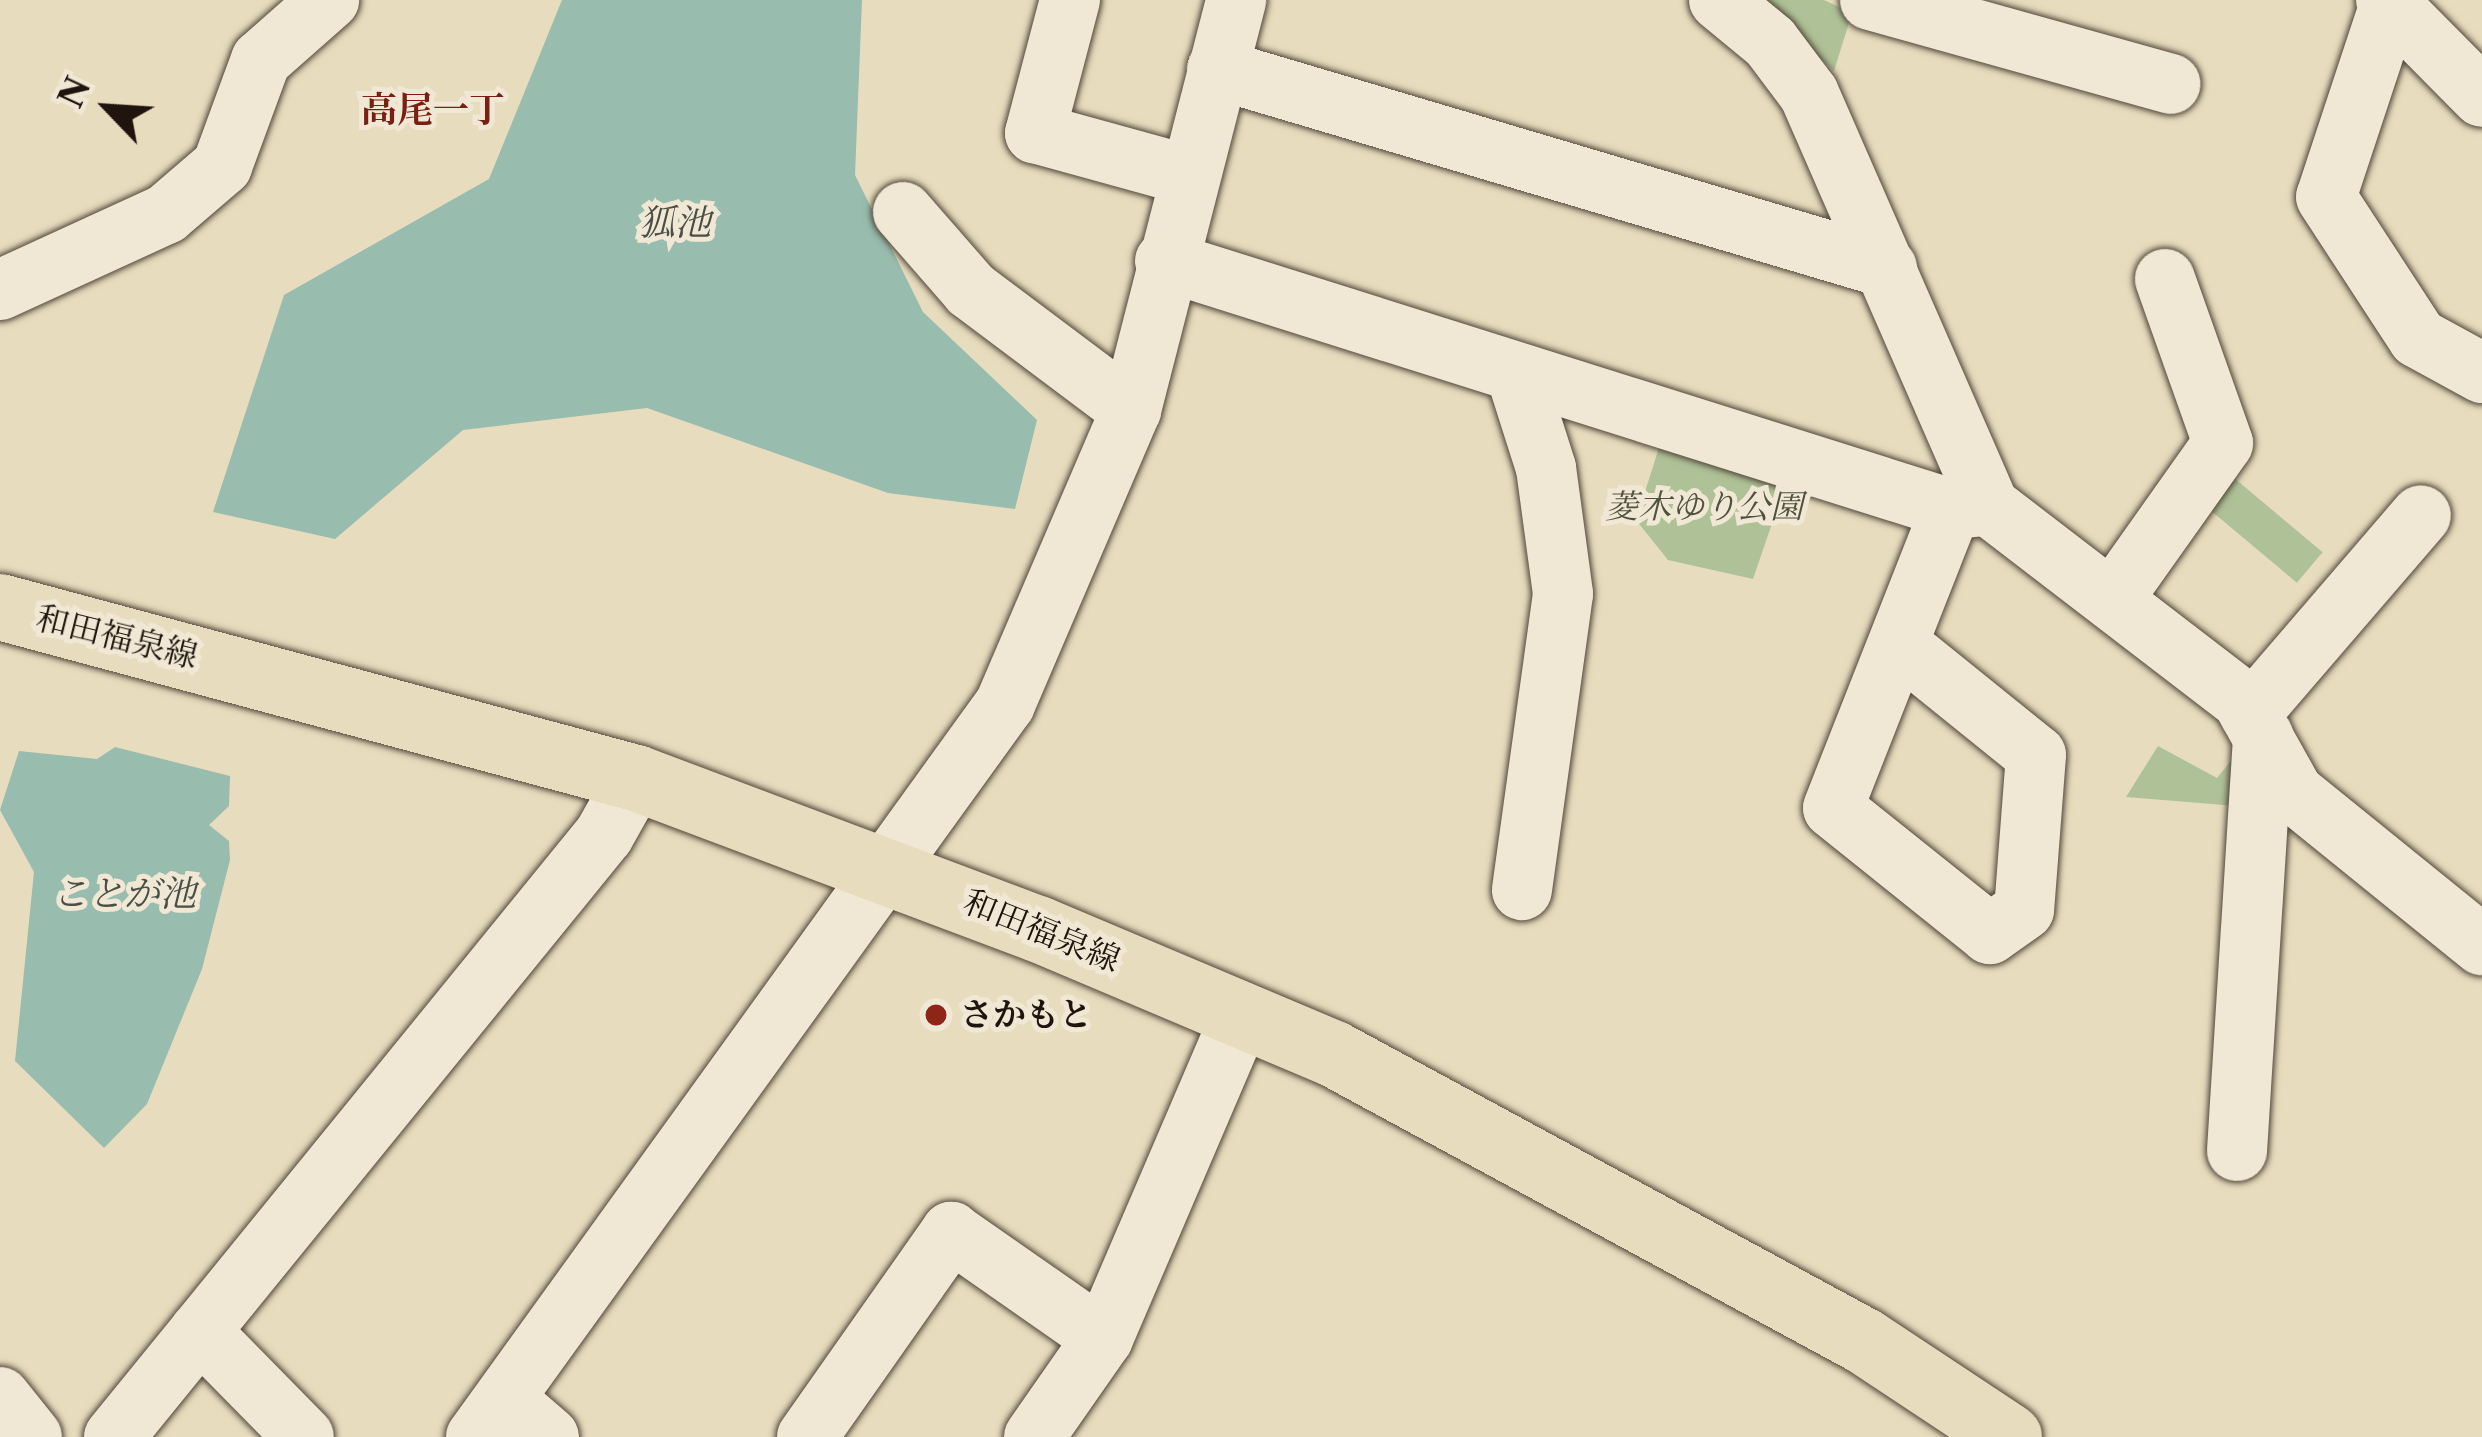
<!DOCTYPE html>
<meta charset="utf-8">
<style>
body{margin:0}
#map{position:relative;width:2482px;height:1437px;overflow:hidden;background:#e8dcbe;font-family:"Libre Caslon Text","Noto Serif JP",serif}
div>[style]{position:absolute}
[style*='--x']{left:calc(var(--x)*1px);top:calc(var(--y)*1px);width:calc(var(--w)*1px);rotate:calc(var(--a)*1deg)}
.green>*{inset:0;background:#afc297;transform-origin:0 0}
.water>*{inset:0;background:#98bcad}
.roads{filter:drop-shadow(0 0 3px #51473a) drop-shadow(0 0 3px #51473a)}
.minor>*{height:60px;margin:-30px;padding:0 30px;transform-origin:30px;border-radius:30px;background:#f0e8d5}
.major>*{height:66px;margin:-33px;padding:0 33px;transform-origin:33px;border-radius:33px;background:#e8dcbe}
.dots>*{width:33px;height:33px;translate:-50% -50%;box-sizing:border-box;border:6px solid #f0e8d5;border-radius:50%}
span{translate:-50% -50%;white-space:nowrap;text-align:center;line-height:1.15;-webkit-text-stroke:10px #f0e8d5;paint-order:stroke}
.park-label{font-size:33px;color:#51523e;font-style:italic}
.street-label{font-size:33px;color:#1f150e}
.poi-label{font-size:33px;color:#1f150e;font-weight:700}
.left{translate:0 -50%;text-align:left}
.neighbourhood-label{font-size:36px;color:#7a1f14;font-weight:700}
.water-label{font-size:36px;color:#494f46;font-style:italic}
.north{position:absolute;left:48px;top:48px;width:120px;height:120px;-webkit-text-stroke:9px #f0e8d5;paint-order:stroke;rotate:295deg;font-size:33px;font-weight:700;line-height:48px;text-align:center;color:#1f150e}
.north::after{content:'';display:block;margin:auto;width:42px;height:54px;background:#1f150e;clip-path:polygon(50% 0,100% 100%,50% 72%,0 100%)}
</style>
<div id="map">
<div class="green">
<div style="clip-path:polygon(1758px 0,1824px 0,1852px 13px,1834px 71px)"></div>
<div style="clip-path:polygon(1664px 432px,1790px 471px,1753px 579px,1668px 560px,1636px 520px)"></div>
<div style="left:2233px;top:477px;width:117px;height:40px;rotate:40deg"></div>
<div style="clip-path:polygon(2158px 746px,2217px 778px,2239px 751px,2236px 806px,2126px 797px)"></div>
</div>
<div class="water">
<div style="clip-path:polygon(562px 0,862px 0,855px 175px,923px 312px,1037px 420px,1015px 509px,888px 493px,647px 408px,463px 430px,335px 539px,213px 512px,284px 295px,489px 179px)"></div>
<div style="clip-path:polygon(115px 747px,230px 776px,229px 806px,209px 825px,229px 841px,230px 860px,202px 969px,147px 1104px,104px 1148px,15px 1061px,34px 872px,0 810px,19px 751px,97px 759px)"></div>
</div>
<div class="roads">
<div class="minor">
<div style="--x:1070;--y:0;--w:138;--a:104.7"></div>
<div style="--x:1035;--y:133;--w:159;--a:15.4"></div>
<div style="--x:1719;--y:0;--w:66;--a:39.5"></div>
<div style="--x:1770;--y:42;--w:65;--a:53.1"></div>
<div style="--x:1809;--y:94;--w:450;--a:66.4"></div>
<div style="--x:1989;--y:506;--w:319;--a:37.5"></div>
<div style="--x:2242;--y:700;--w:107;--a:60.8"></div>
<div style="--x:2294;--y:793;--w:242;--a:39"></div>
<div style="--x:1870;--y:0;--w:312;--a:15.6"></div>
<div style="--x:2386;--y:0;--w:136;--a:45.3"></div>
<div style="--x:2390;--y:4;--w:203;--a:108.3"></div>
<div style="--x:2326;--y:197;--w:168;--a:56.9"></div>
<div style="--x:2418;--y:338;--w:73;--a:28.7"></div>
<div style="--x:1217;--y:69;--w:699;--a:16.54"></div>
<div style="--x:903;--y:212;--w:103;--a:48.9"></div>
<div style="--x:971;--y:290;--w:200;--a:36.9"></div>
<div style="--x:1165;--y:261;--w:824;--a:17.51"></div>
<div style="--x:0;--y:290;--w:183;--a:-24.6"></div>
<div style="--x:166;--y:214;--w:74;--a:-40.6"></div>
<div style="--x:222;--y:166;--w:113;--a:-69.8"></div>
<div style="--x:261;--y:60;--w:91;--a:-41.4"></div>
<div style="--x:1516;--y:374;--w:99;--a:72.3"></div>
<div style="--x:1546;--y:468;--w:127;--a:82.3"></div>
<div style="--x:1563;--y:594;--w:299;--a:97.9"></div>
<div style="--x:2112;--y:600;--w:192;--a:-54.7"></div>
<div style="--x:2223;--y:443;--w:174;--a:-109.5"></div>
<div style="--x:1902;--y:647;--w:172;--a:38.9"></div>
<div style="--x:2036;--y:755;--w:155;--a:94.4"></div>
<div style="--x:2024;--y:910;--w:42;--a:144.8"></div>
<div style="--x:1990;--y:934;--w:201;--a:-141.3"></div>
<div style="--x:1833;--y:808;--w:321;--a:-68.5"></div>
<div style="--x:1951;--y:509;--w:38;--a:-5"></div>
<div style="--x:2250;--y:714;--w:262;--a:-49.3"></div>
<div style="--x:2237;--y:1151;--w:416;--a:-86.4"></div>
<div style="--x:200;--y:1331;--w:148;--a:45.5"></div>
<div style="--x:0;--y:1397;--w:51;--a:51.3"></div>
<div style="--x:505;--y:1399;--w:58;--a:40.8"></div>
<div style="--x:114;--y:1437;--w:776;--a:-50.86"></div>
<div style="--x:604;--y:835;--w:65;--a:-60.7"></div>
<div style="--x:476;--y:1437;--w:904;--a:-54.18"></div>
<div style="--x:1005;--y:704;--w:320;--a:-66.8"></div>
<div style="--x:1131;--y:410;--w:423;--a:-75.6"></div>
<div style="--x:807;--y:1437;--w:251;--a:-54.9"></div>
<div style="--x:951;--y:1232;--w:185;--a:34.9"></div>
<div style="--x:1034;--y:1437;--w:121;--a:-55.1"></div>
<div style="--x:1103;--y:1338;--w:353;--a:-66.8"></div>
</div>
<div class="major">
<div style="--x:0;--y:607;--w:659;--a:15.05"></div>
<div style="--x:636;--y:778;--w:429;--a:20.6"></div>
<div style="--x:1038;--y:929;--w:321;--a:22.9"></div>
<div style="--x:1334;--y:1054;--w:603;--a:28.44"></div>
<div style="--x:1864;--y:1341;--w:174;--a:33.5"></div>
</div>
</div>
<div class="dots">
<div style="left:936px;top:1015px;background:#8f2418"></div>
</div>
<div class="park-label">
<span style="left:1704px;top:507px">菱木ゆり公園</span>
</div>
<div class="street-label">
<span style="left:117px;top:637px;rotate:14deg">和田福泉線</span>
<span style="left:1042px;top:931px;rotate:22deg">和田福泉線</span>
</div>
<div class="poi-label">
<span class="left" style="left:960px;top:1015px">さかもと</span>
</div>
<div class="neighbourhood-label">
<span style="left:433px;top:110px">高尾一丁</span>
</div>
<div class="water-label">
<span style="left:675px;top:223px">狐池</span>
<span style="left:124px;top:894px">ことが池</span>
</div>
<div class="north">N</div>
</div>
